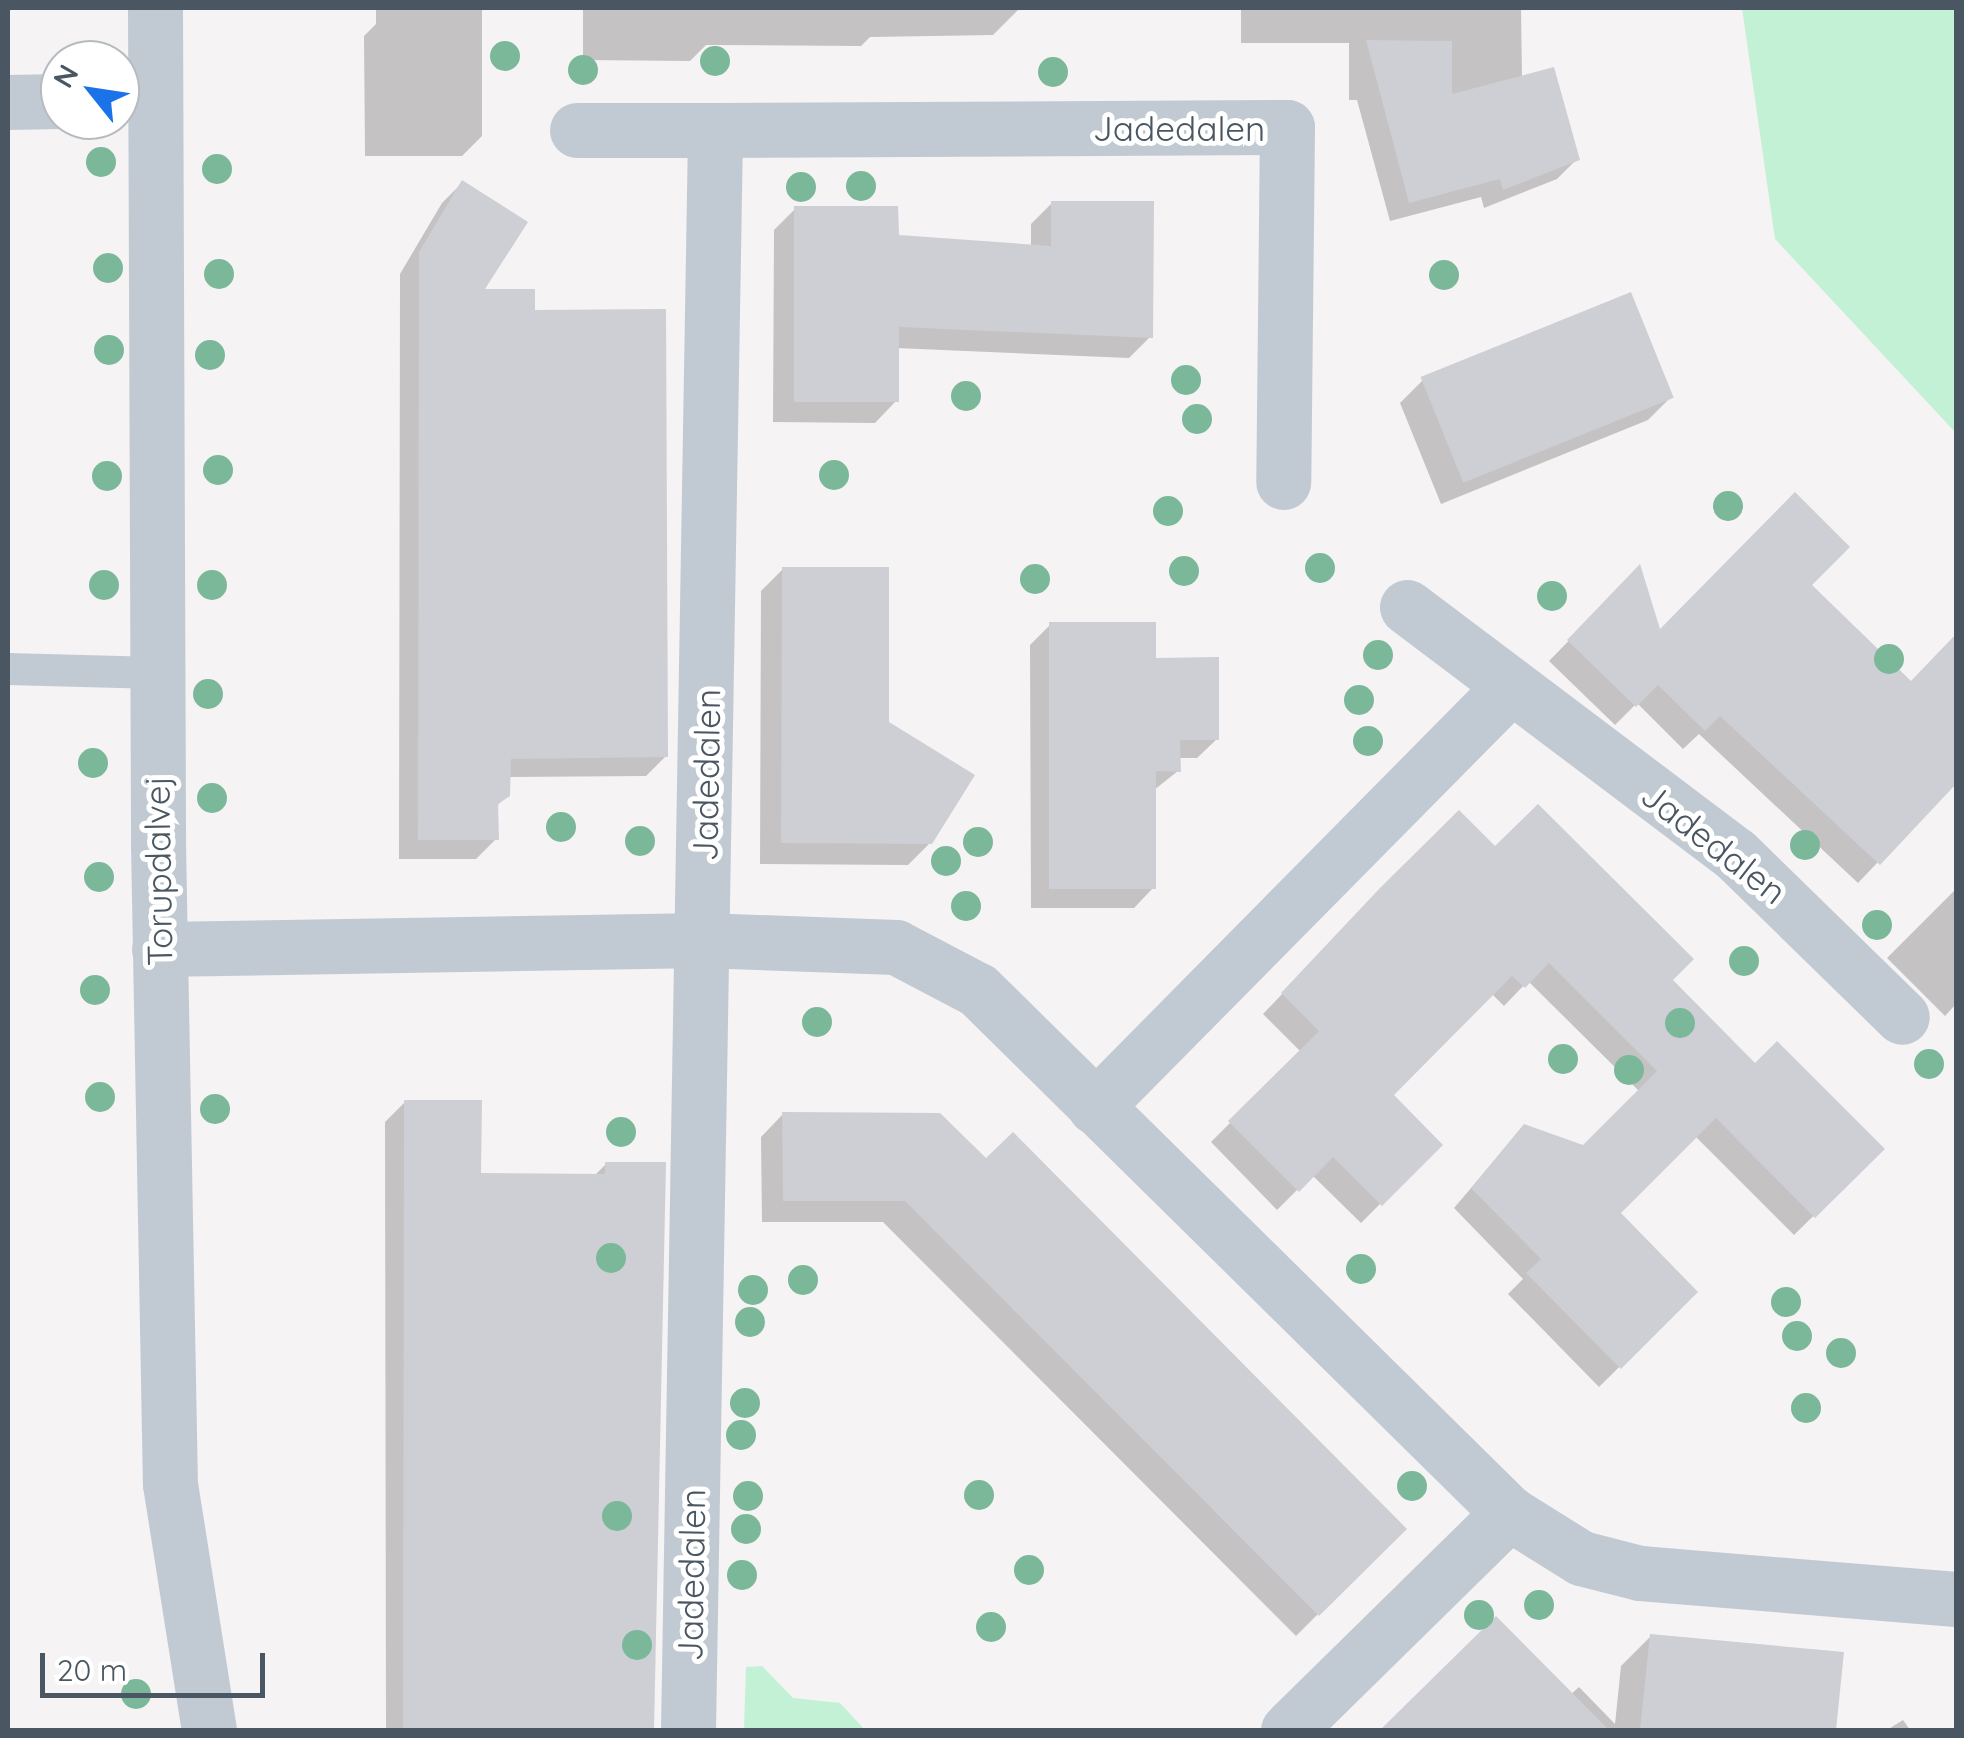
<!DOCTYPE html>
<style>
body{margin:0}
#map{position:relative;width:1964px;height:1738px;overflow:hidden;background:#f5f3f3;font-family:Quicksand,sans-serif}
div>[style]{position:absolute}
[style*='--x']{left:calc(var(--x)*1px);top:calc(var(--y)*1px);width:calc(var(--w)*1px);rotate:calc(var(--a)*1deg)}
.green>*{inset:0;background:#c3f1d5}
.shadow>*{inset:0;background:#0003}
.building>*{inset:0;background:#cdcfd5;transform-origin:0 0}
.service>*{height:32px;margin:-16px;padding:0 16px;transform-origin:16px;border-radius:16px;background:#c1cad2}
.minor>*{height:55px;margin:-27.5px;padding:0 27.5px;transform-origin:27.5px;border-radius:27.5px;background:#c1cad2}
.tertiary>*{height:55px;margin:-27.5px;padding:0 27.5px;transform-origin:27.5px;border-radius:27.5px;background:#c1cad2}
.trees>*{width:30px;height:30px;margin:-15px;border-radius:50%;background:#7bb799}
span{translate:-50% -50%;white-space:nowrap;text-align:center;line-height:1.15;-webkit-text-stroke:10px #fff;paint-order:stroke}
.street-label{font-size:35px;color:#4a5661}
.frame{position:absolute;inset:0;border:10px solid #4a5661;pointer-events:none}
.north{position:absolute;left:40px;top:40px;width:100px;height:100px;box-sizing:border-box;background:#fff;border:2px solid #b7bbc0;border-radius:50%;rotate:300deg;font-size:28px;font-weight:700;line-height:40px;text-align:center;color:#4a5661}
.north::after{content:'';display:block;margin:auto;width:35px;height:45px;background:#1a73e8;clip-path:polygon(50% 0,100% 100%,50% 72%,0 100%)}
.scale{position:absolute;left:40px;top:1653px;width:225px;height:45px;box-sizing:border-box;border:5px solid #4a5661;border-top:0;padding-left:12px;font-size:30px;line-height:35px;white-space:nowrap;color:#4a5661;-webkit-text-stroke:8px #fff;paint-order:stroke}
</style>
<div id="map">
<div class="green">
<div style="clip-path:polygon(1742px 8px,1956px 8px,1956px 433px,1775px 239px)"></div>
<div style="clip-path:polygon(762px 1666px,793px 1698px,840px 1703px,865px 1730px,744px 1730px,746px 1667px)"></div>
</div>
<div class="shadow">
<div style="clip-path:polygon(376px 8px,482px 8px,482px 136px,462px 156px,365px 156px,364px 36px,376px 24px)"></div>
<div style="clip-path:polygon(583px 8px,1019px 8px,1019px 9px,993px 35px,870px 37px,861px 46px,706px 45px,690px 61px,583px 60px)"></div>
<div style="clip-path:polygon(1241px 8px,1521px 8px,1522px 78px,1577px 159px,1557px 179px,1484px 208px,1481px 197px,1390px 221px,1357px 100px,1349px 100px,1349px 43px,1241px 43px)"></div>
<div style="clip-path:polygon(462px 183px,481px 292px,532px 312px,666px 756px,646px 776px,508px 777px,507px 795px,496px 807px,496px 839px,476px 859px,399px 859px,400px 274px,442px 203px)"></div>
<div style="clip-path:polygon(1052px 203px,1150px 337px,1129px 358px,896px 348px,896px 401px,875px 423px,773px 422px,774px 230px,795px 209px,896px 238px,1031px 247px,1031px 224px)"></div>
<div style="clip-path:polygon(1629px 295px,1670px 398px,1648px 420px,1441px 504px,1400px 403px,1422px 381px)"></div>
<div style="clip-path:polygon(783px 569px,930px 843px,908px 865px,760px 864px,761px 591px)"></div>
<div style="clip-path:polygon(1639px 569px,1659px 633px,1808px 585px,1910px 684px,1948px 646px,1956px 655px,1956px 780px,1858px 883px,1699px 734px,1683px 749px,1637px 703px,1615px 725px,1549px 661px)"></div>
<div style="clip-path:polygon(1050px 625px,1153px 660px,1217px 739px,1197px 758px,1178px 758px,1178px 771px,1154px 790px,1153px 888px,1134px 908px,1031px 908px,1030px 645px)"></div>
<div style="clip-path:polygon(1495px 850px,1670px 980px,1755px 1066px,1881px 1149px,1794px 1235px,1695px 1136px,1617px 1213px,1695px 1292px,1599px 1387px,1508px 1294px,1523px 1279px,1454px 1208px,1524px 1126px,1584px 1147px,1640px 1092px,1528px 981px,1504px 1006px,1491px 993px,1390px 1095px,1439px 1145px,1361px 1223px,1312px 1175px,1277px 1210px,1211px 1142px,1301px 1052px,1263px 1014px,1361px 911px)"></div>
<div style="clip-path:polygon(1956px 889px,1956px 1004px,1945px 1016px,1887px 958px)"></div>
<div style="clip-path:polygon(405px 1102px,479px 1175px,594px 1176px,606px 1164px,664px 1164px,651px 1730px,386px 1730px,385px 1122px)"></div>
<div style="clip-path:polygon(783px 1114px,986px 1162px,1403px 1529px,1296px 1636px,883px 1222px,762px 1222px,761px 1137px)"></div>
<div style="clip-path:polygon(1496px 1619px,1570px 1695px,1579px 1687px,1615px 1724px,1621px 1666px,1651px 1636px,1841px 1654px,1834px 1730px,1384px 1730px)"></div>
<div style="clip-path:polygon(1903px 1720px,1910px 1730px,1887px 1730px)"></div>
</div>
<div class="building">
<div style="clip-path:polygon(1366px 40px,1452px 41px,1452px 94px,1554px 67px,1580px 160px,1503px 190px,1500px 179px,1409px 203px)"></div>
<div style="clip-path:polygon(462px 180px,528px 222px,485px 289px,535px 289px,535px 310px,666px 309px,668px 757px,511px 759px,510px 796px,498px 804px,499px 840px,418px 840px,419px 252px)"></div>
<div style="clip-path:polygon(1051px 201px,1154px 201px,1153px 338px,899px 327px,899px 402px,794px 402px,794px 206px,898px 206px,899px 235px,1051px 246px)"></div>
<div style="left:1631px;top:292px;width:114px;height:227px;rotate:68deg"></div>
<div style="clip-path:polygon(1795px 492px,1850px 547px,1812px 585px,1911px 681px,1956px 634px,1956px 784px,1880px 865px,1720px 716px,1705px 731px,1658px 685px,1636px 707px,1567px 640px,1640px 564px,1660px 629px)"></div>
<div style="clip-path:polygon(782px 567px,889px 567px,889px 722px,975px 775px,932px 844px,781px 843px)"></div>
<div style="clip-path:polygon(1049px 622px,1156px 622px,1156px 658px,1219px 657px,1219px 740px,1180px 740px,1181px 772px,1156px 771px,1156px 889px,1049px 889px)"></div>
<div style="clip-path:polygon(1538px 804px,1694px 959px,1673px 980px,1755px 1063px,1777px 1041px,1885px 1149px,1815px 1218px,1716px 1118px,1621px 1213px,1698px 1292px,1621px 1369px,1526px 1273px,1541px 1259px,1471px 1188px,1524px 1124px,1583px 1145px,1657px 1071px,1549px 963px,1525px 988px,1512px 976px,1394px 1095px,1443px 1145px,1382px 1206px,1333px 1157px,1299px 1192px,1228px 1121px,1319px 1031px,1281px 993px,1380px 888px,1459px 810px,1495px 846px)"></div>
<div style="clip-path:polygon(404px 1100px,482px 1100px,481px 1173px,605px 1174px,605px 1162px,666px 1162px,654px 1730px,403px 1730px)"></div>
<div style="clip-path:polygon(782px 1112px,940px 1113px,986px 1158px,1013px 1132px,1407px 1529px,1319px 1616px,905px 1201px,783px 1201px)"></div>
<div style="clip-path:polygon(1496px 1616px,1609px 1730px,1380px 1730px)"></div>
<div style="clip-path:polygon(1650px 1634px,1844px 1652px,1836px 1730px,1640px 1730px)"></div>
</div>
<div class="service">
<div style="--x:8;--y:669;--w:149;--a:1.5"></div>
</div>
<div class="minor">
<div style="--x:8;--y:102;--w:52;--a:-1.1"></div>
<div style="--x:577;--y:130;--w:138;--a:0"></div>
<div style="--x:1407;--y:607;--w:411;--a:37"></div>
<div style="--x:1735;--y:854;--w:233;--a:44.3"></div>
<div style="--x:159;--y:949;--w:545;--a:-0.95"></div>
<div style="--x:704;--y:940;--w:192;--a:2.1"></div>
<div style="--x:896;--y:947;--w:93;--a:27.7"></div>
<div style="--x:978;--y:990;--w:745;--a:44.57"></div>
<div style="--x:1509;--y:1513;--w:85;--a:32"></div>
<div style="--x:1581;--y:1558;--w:61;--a:14.3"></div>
<div style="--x:1640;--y:1573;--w:317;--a:4.7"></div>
<div style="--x:1095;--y:1107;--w:589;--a:-45.34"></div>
<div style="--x:688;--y:1730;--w:1600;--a:-89.03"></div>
<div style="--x:715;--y:130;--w:572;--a:-0.3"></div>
<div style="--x:1287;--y:127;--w:355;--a:90.6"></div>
<div style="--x:1288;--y:1730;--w:310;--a:-44.5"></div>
</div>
<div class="tertiary">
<div style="--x:155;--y:8;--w:836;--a:89.79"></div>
<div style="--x:158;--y:844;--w:640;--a:88.93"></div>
<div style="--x:170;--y:1484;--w:249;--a:81"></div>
</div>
<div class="trees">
<div style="left:505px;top:56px"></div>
<div style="left:715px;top:61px"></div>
<div style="left:583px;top:70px"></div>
<div style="left:1053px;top:72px"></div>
<div style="left:101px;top:162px"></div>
<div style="left:217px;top:169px"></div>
<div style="left:861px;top:186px"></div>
<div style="left:801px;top:187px"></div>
<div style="left:108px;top:268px"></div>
<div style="left:219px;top:274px"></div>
<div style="left:1444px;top:275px"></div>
<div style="left:109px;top:350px"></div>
<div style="left:210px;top:355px"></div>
<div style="left:1186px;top:380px"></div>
<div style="left:966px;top:396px"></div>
<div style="left:1197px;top:419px"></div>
<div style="left:218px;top:470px"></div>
<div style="left:834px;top:475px"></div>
<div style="left:107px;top:476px"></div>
<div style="left:1728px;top:506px"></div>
<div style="left:1168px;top:511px"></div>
<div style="left:1320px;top:568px"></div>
<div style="left:1184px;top:571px"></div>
<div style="left:1035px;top:579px"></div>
<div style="left:104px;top:585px"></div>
<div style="left:212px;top:585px"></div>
<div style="left:1552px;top:596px"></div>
<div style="left:1378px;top:655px"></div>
<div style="left:1889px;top:659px"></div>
<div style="left:208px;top:694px"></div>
<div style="left:1359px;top:700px"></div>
<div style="left:1368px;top:741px"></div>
<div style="left:93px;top:763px"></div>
<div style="left:212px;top:798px"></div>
<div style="left:561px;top:827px"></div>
<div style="left:640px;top:841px"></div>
<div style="left:978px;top:842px"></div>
<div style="left:1805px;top:845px"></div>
<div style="left:946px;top:861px"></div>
<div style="left:99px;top:877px"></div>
<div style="left:966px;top:906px"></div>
<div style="left:1877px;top:925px"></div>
<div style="left:1744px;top:961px"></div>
<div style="left:95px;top:990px"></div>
<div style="left:817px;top:1022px"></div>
<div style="left:1680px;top:1023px"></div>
<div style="left:1563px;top:1059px"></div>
<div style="left:1929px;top:1064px"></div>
<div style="left:1629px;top:1070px"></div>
<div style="left:100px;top:1097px"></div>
<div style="left:215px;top:1109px"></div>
<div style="left:621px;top:1132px"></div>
<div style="left:611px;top:1258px"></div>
<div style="left:1361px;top:1269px"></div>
<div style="left:803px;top:1280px"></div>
<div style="left:753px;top:1290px"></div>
<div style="left:1786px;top:1302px"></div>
<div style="left:750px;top:1322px"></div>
<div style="left:1797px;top:1336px"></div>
<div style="left:1841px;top:1353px"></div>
<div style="left:745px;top:1403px"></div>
<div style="left:1806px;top:1408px"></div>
<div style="left:741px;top:1435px"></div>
<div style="left:1412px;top:1486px"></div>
<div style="left:979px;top:1495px"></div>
<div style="left:748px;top:1496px"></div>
<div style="left:617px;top:1516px"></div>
<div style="left:746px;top:1529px"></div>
<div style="left:1029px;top:1570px"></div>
<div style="left:742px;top:1575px"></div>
<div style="left:1539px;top:1605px"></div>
<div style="left:1479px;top:1615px"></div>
<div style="left:991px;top:1627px"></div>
<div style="left:637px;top:1645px"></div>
<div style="left:136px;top:1694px"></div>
</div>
<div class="street-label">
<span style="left:1179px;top:128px">Jadedalen</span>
<span style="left:706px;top:775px;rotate:-89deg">Jadedalen</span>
<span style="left:1714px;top:843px;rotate:38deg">Jadedalen</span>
<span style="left:158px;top:871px;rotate:-91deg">Torupdalvej</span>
<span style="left:691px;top:1575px;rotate:-89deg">Jadedalen</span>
</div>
<div class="frame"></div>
<div class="north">N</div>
<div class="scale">20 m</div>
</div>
